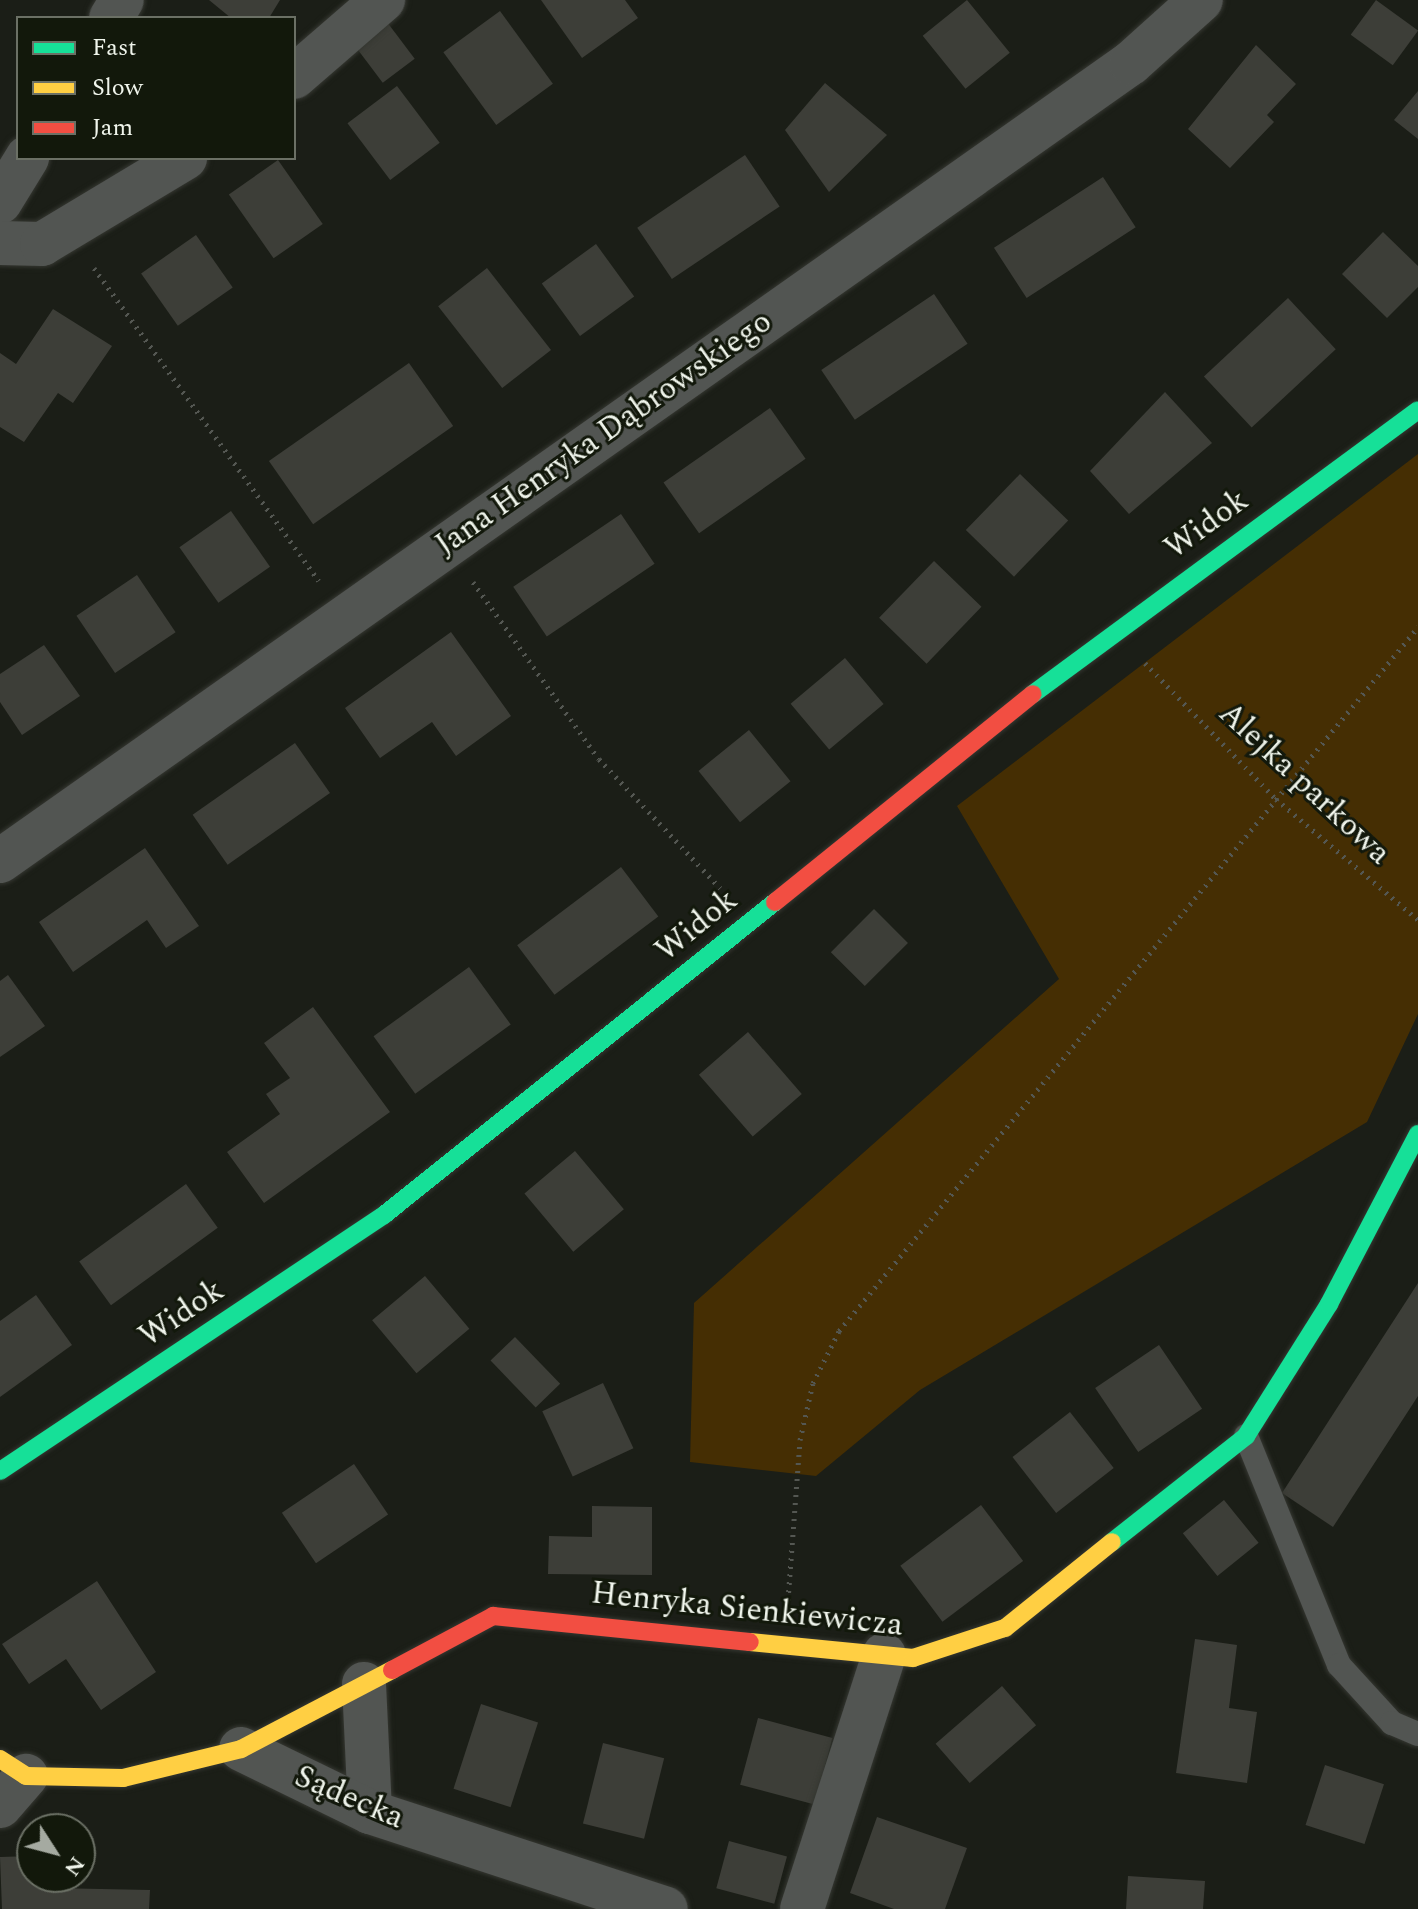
<!DOCTYPE html>
<meta charset="utf-8">
<style>
body{margin:0}
#map{position:relative;width:1418px;height:1909px;overflow:hidden;background:#1b1e17;font-family:Spectral,serif}
div>[style]{position:absolute}
[style*='--x']{left:calc(var(--x)*1px);top:calc(var(--y)*1px);width:calc(var(--w)*1px);rotate:calc(var(--a)*1deg)}
.green>*{inset:0;background:#452e03}
.building>*{inset:0;background:#3d3e38;transform-origin:0 0}
.path>*{height:5px;margin-top:-2.5px;transform-origin:0;background:repeating-linear-gradient(90deg,#545752 0 2px,transparent 0 8px)}
.roads{filter:drop-shadow(0 0 2px #353731) drop-shadow(0 0 2px #353731)}
.lane>*{height:24px;margin:-12px;padding:0 12px;transform-origin:12px;border-radius:12px;background:#525552}
.street>*{height:44px;margin:-22px;padding:0 22px;transform-origin:22px;border-radius:22px;background:#525552}
.fast>*{height:18px;margin:-9px;padding:0 9px;transform-origin:9px;border-radius:9px;background:#16e098}
.slow>*{height:18px;margin:-9px;padding:0 9px;transform-origin:9px;border-radius:9px;background:#ffcf43}
.jam>*{height:18px;margin:-9px;padding:0 9px;transform-origin:9px;border-radius:9px;background:#f24e42}
span{translate:-50% -50%;white-space:nowrap;text-align:center;line-height:1.15;-webkit-text-stroke:6px #12180b;paint-order:stroke}
.street-label{font-size:32px;color:#f0f5ec}
.legend{position:absolute;left:16px;top:16px;width:280px;height:144px;box-sizing:border-box;background:#12180b;border:2px solid #6b7065;margin:0;padding:10px 14px;list-style:none;font-size:24px;color:#f0f5ec}
.legend li{display:flex;align-items:center;gap:16px;height:40px}
.legend b{width:40px;border:2px solid #6b7065}
.north{position:absolute;left:16px;top:1813px;width:80px;height:80px;box-sizing:border-box;background:#12180b;border:2px solid #6b7065;border-radius:50%;rotate:126deg;font-size:22px;font-weight:700;line-height:32px;text-align:center;color:#f0f5ec}
.north::after{content:'';display:block;margin:auto;width:28px;height:36px;background:#a5aaa1;clip-path:polygon(50% 0,100% 100%,50% 72%,0 100%)}
</style>
<div id="map">
<div class="green">
<div style="clip-path:polygon(1418px 454px,1418px 1014px,1367px 1122px,920px 1390px,816px 1476px,690px 1462px,694px 1303px,1059px 979px,957px 806px)"></div>
</div>
<div class="building">
<div style="clip-path:polygon(209px 0,280px 0,269px 18px,231px 18px)"></div>
<div style="clip-path:polygon(541px 0,625px 0,638px 18px,582px 58px)"></div>
<div style="left:967px;top:0;width:68px;height:57px;rotate:51deg"></div>
<div style="left:1376px;top:0;width:52px;height:43px;rotate:36deg"></div>
<div style="left:500px;top:11px;width:90px;height:70px;rotate:54deg"></div>
<div style="left:387px;top:22px;width:46px;height:40px;rotate:53deg"></div>
<div style="clip-path:polygon(1256px 45px,1296px 84px,1267px 115px,1274px 122px,1230px 168px,1188px 129px)"></div>
<div style="clip-path:polygon(825px 83px,887px 135px,829px 192px,785px 130px)"></div>
<div style="left:397px;top:86px;width:71px;height:62px;rotate:53deg"></div>
<div style="clip-path:polygon(1418px 91px,1418px 139px,1394px 120px)"></div>
<div style="left:745px;top:155px;width:62px;height:130px;rotate:56deg"></div>
<div style="left:278px;top:160px;width:78px;height:60px;rotate:55deg"></div>
<div style="left:1103px;top:177px;width:60px;height:130px;rotate:57deg"></div>
<div style="clip-path:polygon(1383px 232px,1418px 266px,1418px 287px,1387px 318px,1342px 274px)"></div>
<div style="left:196px;top:235px;width:64px;height:67px;rotate:55deg"></div>
<div style="left:596px;top:244px;width:65px;height:67px;rotate:54deg"></div>
<div style="left:487px;top:268px;width:104px;height:62px;rotate:52deg"></div>
<div style="left:934px;top:294px;width:60px;height:136px;rotate:56deg"></div>
<div style="left:1288px;top:298px;width:70px;height:115px;rotate:47deg"></div>
<div style="clip-path:polygon(53px 309px,112px 346px,73px 403px,58px 393px,24px 442px,0 427px,0 353px,16px 364px)"></div>
<div style="left:409px;top:363px;width:77px;height:171px;rotate:55deg"></div>
<div style="clip-path:polygon(1165px 392px,1212px 443px,1129px 514px,1090px 471px)"></div>
<div style="left:770px;top:408px;width:62px;height:130px;rotate:55deg"></div>
<div style="left:1020px;top:474px;width:67px;height:78px;rotate:44deg"></div>
<div style="left:231px;top:511px;width:68px;height:63px;rotate:55deg"></div>
<div style="left:621px;top:514px;width:60px;height:130px;rotate:56deg"></div>
<div style="left:934px;top:561px;width:66px;height:79px;rotate:44deg"></div>
<div style="left:137px;top:575px;width:69px;height:73px;rotate:56deg"></div>
<div style="clip-path:polygon(451px 632px,511px 716px,456px 756px,432px 722px,380px 758px,345px 708px)"></div>
<div style="clip-path:polygon(44px 645px,80px 696px,22px 735px,0 702px,0 674px)"></div>
<div style="left:845px;top:658px;width:60px;height:71px;rotate:50deg"></div>
<div style="left:749px;top:730px;width:66px;height:65px;rotate:51deg"></div>
<div style="left:295px;top:743px;width:61px;height:125px;rotate:55deg"></div>
<div style="clip-path:polygon(145px 848px,199px 926px,166px 948px,147px 920px,73px 972px,39px 922px)"></div>
<div style="left:621px;top:867px;width:62px;height:130px;rotate:53deg"></div>
<div style="left:874px;top:909px;width:48px;height:61px;rotate:45deg"></div>
<div style="left:469px;top:967px;width:71px;height:118px;rotate:54deg"></div>
<div style="clip-path:polygon(8px 975px,45px 1026px,0 1057px,0 981px)"></div>
<div style="clip-path:polygon(313px 1007px,390px 1112px,264px 1203px,227px 1152px,280px 1114px,266px 1094px,290px 1078px,264px 1043px)"></div>
<div style="left:748px;top:1032px;width:82px;height:65px;rotate:49deg"></div>
<div style="left:575px;top:1151px;width:76px;height:66px;rotate:50deg"></div>
<div style="left:186px;top:1184px;width:54px;height:132px;rotate:54deg"></div>
<div style="left:425px;top:1276px;width:69px;height:69px;rotate:50deg"></div>
<div style="clip-path:polygon(1418px 1283px,1418px 1396px,1333px 1527px,1282px 1493px)"></div>
<div style="clip-path:polygon(36px 1295px,72px 1345px,0 1397px,0 1321px)"></div>
<div style="left:515px;top:1337px;width:65px;height:34px;rotate:46deg"></div>
<div style="left:1159px;top:1345px;width:77px;height:77px;rotate:56deg"></div>
<div style="left:603px;top:1383px;width:72px;height:67px;rotate:65deg"></div>
<div style="left:1070px;top:1412px;width:71px;height:73px;rotate:52deg"></div>
<div style="left:354px;top:1464px;width:61px;height:87px;rotate:56deg"></div>
<div style="left:1224px;top:1500px;width:55px;height:53px;rotate:51deg"></div>
<div style="left:981px;top:1505px;width:70px;height:101px;rotate:53deg"></div>
<div style="clip-path:polygon(592px 1506px,652px 1507px,652px 1575px,548px 1574px,549px 1536px,592px 1537px)"></div>
<div style="clip-path:polygon(97px 1581px,156px 1672px,101px 1710px,66px 1659px,29px 1684px,2px 1644px)"></div>
<div style="clip-path:polygon(1195px 1639px,1237px 1645px,1229px 1708px,1257px 1712px,1247px 1783px,1176px 1773px)"></div>
<div style="left:1002px;top:1686px;width:52px;height:88px;rotate:49deg"></div>
<div style="left:481px;top:1704px;width:60px;height:89px;rotate:18deg"></div>
<div style="left:758px;top:1718px;width:77px;height:69px;rotate:15deg"></div>
<div style="left:603px;top:1743px;width:63px;height:83px;rotate:14deg"></div>
<div style="left:1325px;top:1765px;width:62px;height:63px;rotate:18deg"></div>
<div style="clip-path:polygon(877px 1817px,967px 1848px,945px 1909px,894px 1909px,850px 1893px)"></div>
<div style="left:729px;top:1841px;width:60px;height:49px;rotate:15deg"></div>
<div style="clip-path:polygon(32px 1856px,32px 1877px,52px 1877px,52px 1888px,150px 1890px,149px 1909px,2px 1909px,0 1857px)"></div>
<div style="clip-path:polygon(1128px 1876px,1205px 1881px,1203px 1909px,1126px 1909px)"></div>
</div>
<div class="path">
<div style="--x:94;--y:268;--w:385;--a:54.3"></div>
<div style="--x:473;--y:582;--w:217;--a:54.6"></div>
<div style="--x:599;--y:759;--w:177;--a:46.8"></div>
<div style="--x:1145;--y:663;--w:189;--a:46.1"></div>
<div style="--x:1276;--y:799;--w:187;--a:40.4"></div>
<div style="--x:788;--y:1600;--w:160;--a:-85.7"></div>
<div style="--x:800;--y:1440;--w:58;--a:-77.2"></div>
<div style="--x:813;--y:1383;--w:58;--a:-63.4"></div>
<div style="--x:839;--y:1331;--w:912;--a:-50.56"></div>
</div>
<div class="roads">
<div class="lane">
<div style="--x:1246;--y:1436;--w:247;--a:67.9"></div>
<div style="--x:1339;--y:1665;--w:79;--a:47.6"></div>
<div style="--x:1392;--y:1723;--w:28;--a:23"></div>
</div>
<div class="street">
<div style="--x:111;--y:18;--w:21;--a:-59"></div>
<div style="--x:294;--y:77;--w:118;--a:-40.9"></div>
<div style="--x:0;--y:202;--w:52;--a:-58.5"></div>
<div style="--x:0;--y:243;--w:42;--a:1.4"></div>
<div style="--x:42;--y:244;--w:167;--a:-31"></div>
<div style="--x:0;--y:861;--w:1384;--a:-35.21"></div>
<div style="--x:1131;--y:63;--w:94;--a:-42"></div>
<div style="--x:364;--y:1684;--w:128;--a:87.3"></div>
<div style="--x:241;--y:1749;--w:144;--a:26"></div>
<div style="--x:370;--y:1812;--w:311;--a:18.1"></div>
<div style="--x:0;--y:1806;--w:40;--a:-49"></div>
<div style="--x:802;--y:1909;--w:267;--a:-72.1"></div>
</div>
<div class="fast">
<div style="--x:1033;--y:694;--w:478;--a:-36.4"></div>
<div style="--x:0;--y:1471;--w:462;--a:-33.7"></div>
<div style="--x:384;--y:1215;--w:501;--a:-38.68"></div>
<div style="--x:1112;--y:1542;--w:171;--a:-38.3"></div>
<div style="--x:1246;--y:1436;--w:156;--a:-57.8"></div>
<div style="--x:1329;--y:1304;--w:192;--a:-62.4"></div>
</div>
<div class="slow">
<div style="--x:750;--y:1642;--w:164;--a:5.6"></div>
<div style="--x:913;--y:1658;--w:97;--a:-18.1"></div>
<div style="--x:1005;--y:1628;--w:137;--a:-38.8"></div>
<div style="--x:0;--y:1759;--w:31;--a:33"></div>
<div style="--x:26;--y:1776;--w:97;--a:1.2"></div>
<div style="--x:123;--y:1778;--w:122;--a:-13.8"></div>
<div style="--x:241;--y:1749;--w:170;--a:-27.6"></div>
</div>
<div class="jam">
<div style="--x:775;--y:902;--w:331;--a:-38.9"></div>
<div style="--x:392;--y:1670;--w:115;--a:-28.1"></div>
<div style="--x:493;--y:1616;--w:258;--a:5.8"></div>
</div>
</div>
<div class="street-label">
<span style="left:604px;top:434px;rotate:-35deg">Jana Henryka Dąbrowskiego</span>
<span style="left:1207px;top:525px;rotate:-36deg">Widok</span>
<span style="left:1304px;top:784px;rotate:43deg">Alejka parkowa</span>
<span style="left:697px;top:926px;rotate:-39deg">Widok</span>
<span style="left:182px;top:1314px;rotate:-34deg">Widok</span>
<span style="left:747px;top:1610px;rotate:6deg">Henryka Sienkiewicza</span>
<span style="left:349px;top:1798px;rotate:23deg">Sądecka</span>
</div>
<ul class="legend">
<li><b style="height:10px;background:#16e098"></b>Fast</li>
<li><b style="height:10px;background:#ffcf43"></b>Slow</li>
<li><b style="height:10px;background:#f24e42"></b>Jam</li>
</ul>
<div class="north">N</div>
</div>
